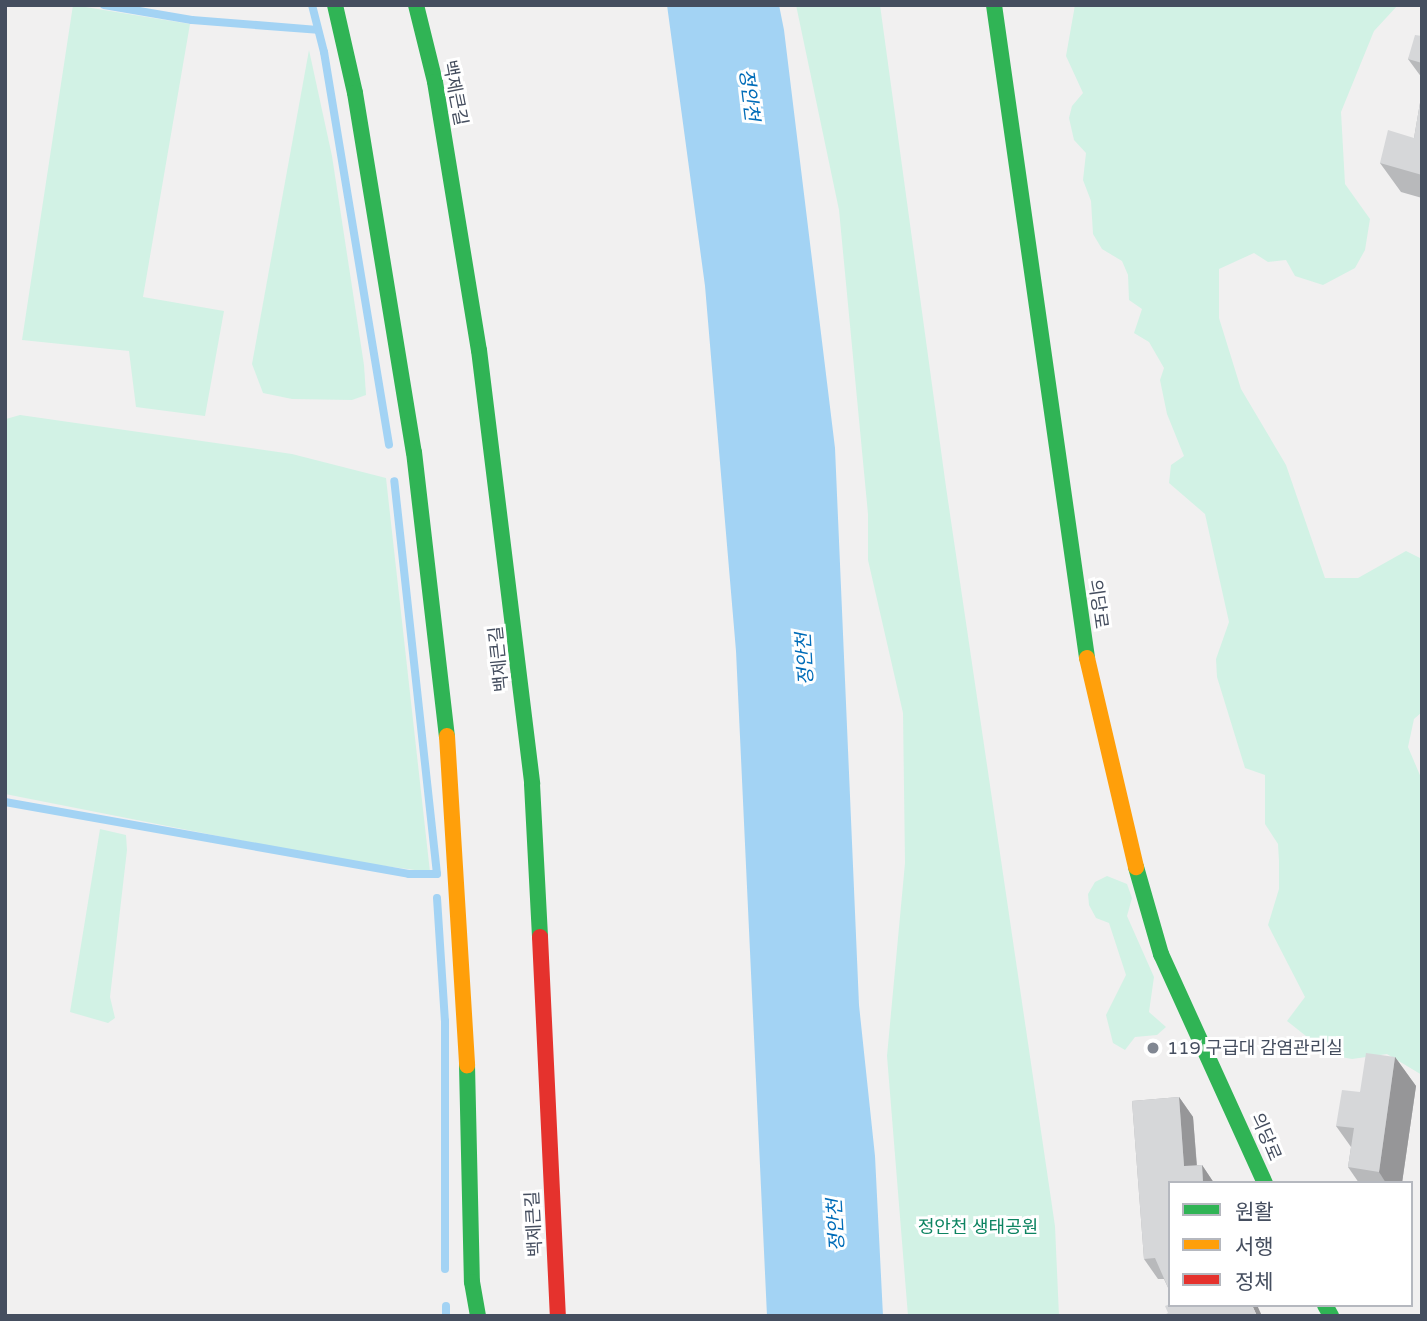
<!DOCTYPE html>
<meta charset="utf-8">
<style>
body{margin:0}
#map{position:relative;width:1427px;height:1321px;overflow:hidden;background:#f1f0f0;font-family:"Varela Round","Noto Sans KR",sans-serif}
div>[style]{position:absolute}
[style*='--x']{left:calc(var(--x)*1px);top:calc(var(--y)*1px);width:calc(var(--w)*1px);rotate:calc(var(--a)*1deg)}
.green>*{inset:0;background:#d2f2e5}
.water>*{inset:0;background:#a3d3f4}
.stream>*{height:8px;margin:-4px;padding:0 4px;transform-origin:4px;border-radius:4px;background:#a3d3f4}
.fast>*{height:16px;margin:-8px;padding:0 8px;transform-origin:8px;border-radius:8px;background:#30b455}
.slow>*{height:16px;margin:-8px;padding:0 8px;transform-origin:8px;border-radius:8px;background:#ff9f0a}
.jam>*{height:16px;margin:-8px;padding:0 8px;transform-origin:8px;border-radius:8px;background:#e5322d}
.wall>*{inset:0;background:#b8b9bb}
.shaded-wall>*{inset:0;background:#969698}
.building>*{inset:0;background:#d6d7d9}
.dots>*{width:19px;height:19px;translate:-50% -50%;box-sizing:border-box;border:4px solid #fff;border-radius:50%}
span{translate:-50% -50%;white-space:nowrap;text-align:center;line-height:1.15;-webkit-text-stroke:6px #fff;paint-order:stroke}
.street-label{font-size:18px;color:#454e5f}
.poi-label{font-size:18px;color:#454e5f}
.left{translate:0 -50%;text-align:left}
.park-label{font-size:18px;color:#0d8461}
.water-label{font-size:19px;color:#006cb8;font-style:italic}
.frame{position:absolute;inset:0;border:7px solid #454e5f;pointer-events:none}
.legend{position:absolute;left:1168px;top:1181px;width:245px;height:126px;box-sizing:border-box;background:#fff;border:2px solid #b5b8bf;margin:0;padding:9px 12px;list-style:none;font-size:21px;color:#454e5f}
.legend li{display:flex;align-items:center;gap:14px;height:35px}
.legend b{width:35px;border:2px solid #b5b8bf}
</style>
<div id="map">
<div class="green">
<div style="clip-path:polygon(73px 5px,190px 24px,143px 297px,224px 311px,205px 416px,136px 407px,129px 351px,22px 340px)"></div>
<div style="clip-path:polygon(796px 5px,880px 5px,946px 487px,1055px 1226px,1059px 1316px,908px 1316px,887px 1056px,905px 863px,903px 713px,868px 560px,868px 514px,839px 210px)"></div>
<div style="clip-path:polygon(1075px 5px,1398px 5px,1374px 31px,1341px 112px,1345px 184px,1370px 219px,1365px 250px,1355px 268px,1323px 285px,1295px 276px,1286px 260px,1268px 262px,1254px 253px,1219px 269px,1219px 318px,1241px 389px,1286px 465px,1325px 578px,1358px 578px,1406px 551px,1422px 559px,1422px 712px,1414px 719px,1408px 747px,1422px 780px,1422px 1075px,1387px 1054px,1352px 1059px,1330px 1055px,1287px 1021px,1305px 997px,1268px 925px,1279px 889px,1279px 861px,1278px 844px,1265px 824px,1265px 775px,1245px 768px,1217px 677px,1216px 659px,1229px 622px,1205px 514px,1169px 483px,1171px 465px,1184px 456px,1167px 414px,1160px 380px,1164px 368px,1149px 342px,1134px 333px,1142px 309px,1129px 300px,1128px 275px,1122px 261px,1102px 249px,1093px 234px,1091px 201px,1083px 180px,1086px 153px,1074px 140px,1069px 118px,1072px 106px,1083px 93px,1066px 56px)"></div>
<div style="clip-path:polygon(309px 50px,332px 156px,364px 365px,366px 395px,352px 400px,292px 399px,263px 393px,252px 364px)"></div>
<div style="clip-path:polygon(20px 415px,292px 454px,386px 478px,430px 872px,340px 860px,5px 794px,5px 424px,6px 419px)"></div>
<div style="clip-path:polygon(100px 829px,126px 835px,127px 850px,110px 997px,115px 1018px,108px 1023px,70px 1012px)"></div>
<div style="clip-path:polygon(1107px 876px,1127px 884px,1132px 898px,1127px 916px,1154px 977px,1149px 1012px,1166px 1027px,1157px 1035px,1135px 1037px,1125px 1050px,1113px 1043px,1106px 1015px,1126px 975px,1109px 923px,1096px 918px,1089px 905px,1088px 894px,1095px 882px)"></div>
</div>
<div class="water">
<div style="clip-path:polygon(667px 5px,779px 5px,784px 30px,835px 448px,859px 1005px,875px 1156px,883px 1316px,767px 1316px,736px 651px,705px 286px)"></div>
</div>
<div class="stream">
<div style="--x:104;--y:5;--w:89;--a:9.7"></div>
<div style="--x:192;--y:20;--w:126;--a:4.5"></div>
<div style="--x:312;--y:5;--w:49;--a:75.7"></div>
<div style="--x:324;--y:52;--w:398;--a:80.6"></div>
<div style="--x:5;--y:802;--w:410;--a:10.1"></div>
<div style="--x:409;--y:874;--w:28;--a:0"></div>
<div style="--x:437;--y:874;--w:395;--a:-96.2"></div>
<div style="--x:437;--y:898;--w:123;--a:86.3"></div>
<div style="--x:445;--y:1021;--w:248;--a:90"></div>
<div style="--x:446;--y:1316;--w:10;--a:-90"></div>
</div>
<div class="fast">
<div style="--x:335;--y:5;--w:90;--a:77.2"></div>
<div style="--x:355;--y:93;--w:364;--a:80.7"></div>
<div style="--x:414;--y:452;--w:286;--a:83.4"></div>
<div style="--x:416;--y:5;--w:79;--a:76.1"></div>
<div style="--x:435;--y:82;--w:272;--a:80.7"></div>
<div style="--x:479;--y:350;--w:437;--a:83"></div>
<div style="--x:532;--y:784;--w:153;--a:87"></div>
<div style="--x:994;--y:5;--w:660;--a:81.89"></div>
<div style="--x:1136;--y:867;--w:91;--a:74"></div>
<div style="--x:1161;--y:954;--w:252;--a:65.6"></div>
<div style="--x:467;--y:1065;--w:217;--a:88.7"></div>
<div style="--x:472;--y:1282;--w:35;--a:80"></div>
<div style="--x:1325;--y:1305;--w:13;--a:61"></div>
</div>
<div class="slow">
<div style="--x:1087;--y:658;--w:215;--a:76.8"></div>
<div style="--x:447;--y:736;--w:330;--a:86.5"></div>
</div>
<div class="jam">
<div style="--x:540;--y:937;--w:379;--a:87.3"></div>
</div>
<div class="wall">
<div style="clip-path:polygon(1422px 36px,1422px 78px,1408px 59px)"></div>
<div style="clip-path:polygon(1422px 91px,1422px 198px,1401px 192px,1380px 163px,1414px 138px)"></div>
<div style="clip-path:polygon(1395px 1057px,1416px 1086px,1402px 1183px,1359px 1183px,1348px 1167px,1351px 1147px,1336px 1126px,1360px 1092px)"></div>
<div style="clip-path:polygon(1179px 1097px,1193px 1117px,1197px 1165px,1202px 1165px,1214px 1183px,1170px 1183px,1170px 1292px,1164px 1279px,1158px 1279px,1144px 1259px,1132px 1101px)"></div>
</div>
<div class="shaded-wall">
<div style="clip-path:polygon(1395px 1057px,1416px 1086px,1402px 1183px,1386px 1183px,1379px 1172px)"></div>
<div style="clip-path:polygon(1179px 1097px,1193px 1117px,1198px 1183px,1184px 1166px)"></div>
<div style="clip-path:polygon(1202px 1165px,1214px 1183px,1203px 1183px)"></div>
<div style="clip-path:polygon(1252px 1305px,1257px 1305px,1262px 1316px,1257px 1316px)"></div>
</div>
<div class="building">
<div style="clip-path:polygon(1415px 35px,1422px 36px,1422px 63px,1408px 59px)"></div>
<div style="clip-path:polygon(1422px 91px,1422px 175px,1380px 163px,1388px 130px,1414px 138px)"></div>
<div style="clip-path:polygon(1366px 1053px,1395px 1057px,1379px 1172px,1348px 1167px,1354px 1128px,1336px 1126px,1342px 1090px,1360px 1092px)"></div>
<div style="clip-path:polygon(1179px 1097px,1184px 1166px,1202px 1165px,1203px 1183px,1170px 1183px,1170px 1292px,1155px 1258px,1144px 1259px,1132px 1101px)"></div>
<div style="clip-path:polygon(1170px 1304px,1170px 1305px,1252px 1305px,1257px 1316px,1162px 1316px,1168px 1313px,1165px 1306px)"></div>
</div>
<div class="dots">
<div style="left:1153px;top:1048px;background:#818792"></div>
</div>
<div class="street-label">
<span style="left:455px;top:93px;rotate:79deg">백제큰길</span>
<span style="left:1098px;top:604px;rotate:82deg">의당로</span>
<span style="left:499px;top:659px;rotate:-96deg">백제큰길</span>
<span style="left:1266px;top:1137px;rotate:67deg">의당로</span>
<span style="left:534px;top:1224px;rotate:-93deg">백제큰길</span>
</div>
<div class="poi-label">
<span class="left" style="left:1167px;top:1048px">119 구급대 감염관리실</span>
</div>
<div class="park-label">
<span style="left:978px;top:1227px">정안천 생태공원</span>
</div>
<div class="water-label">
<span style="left:748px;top:95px;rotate:83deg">정안천</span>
<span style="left:806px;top:659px;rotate:-93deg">정안천</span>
<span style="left:837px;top:1225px;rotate:-93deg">정안천</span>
</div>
<div class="frame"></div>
<ul class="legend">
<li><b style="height:9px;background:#30b455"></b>원활</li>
<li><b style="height:9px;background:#ff9f0a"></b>서행</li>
<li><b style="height:9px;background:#e5322d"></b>정체</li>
</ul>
</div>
